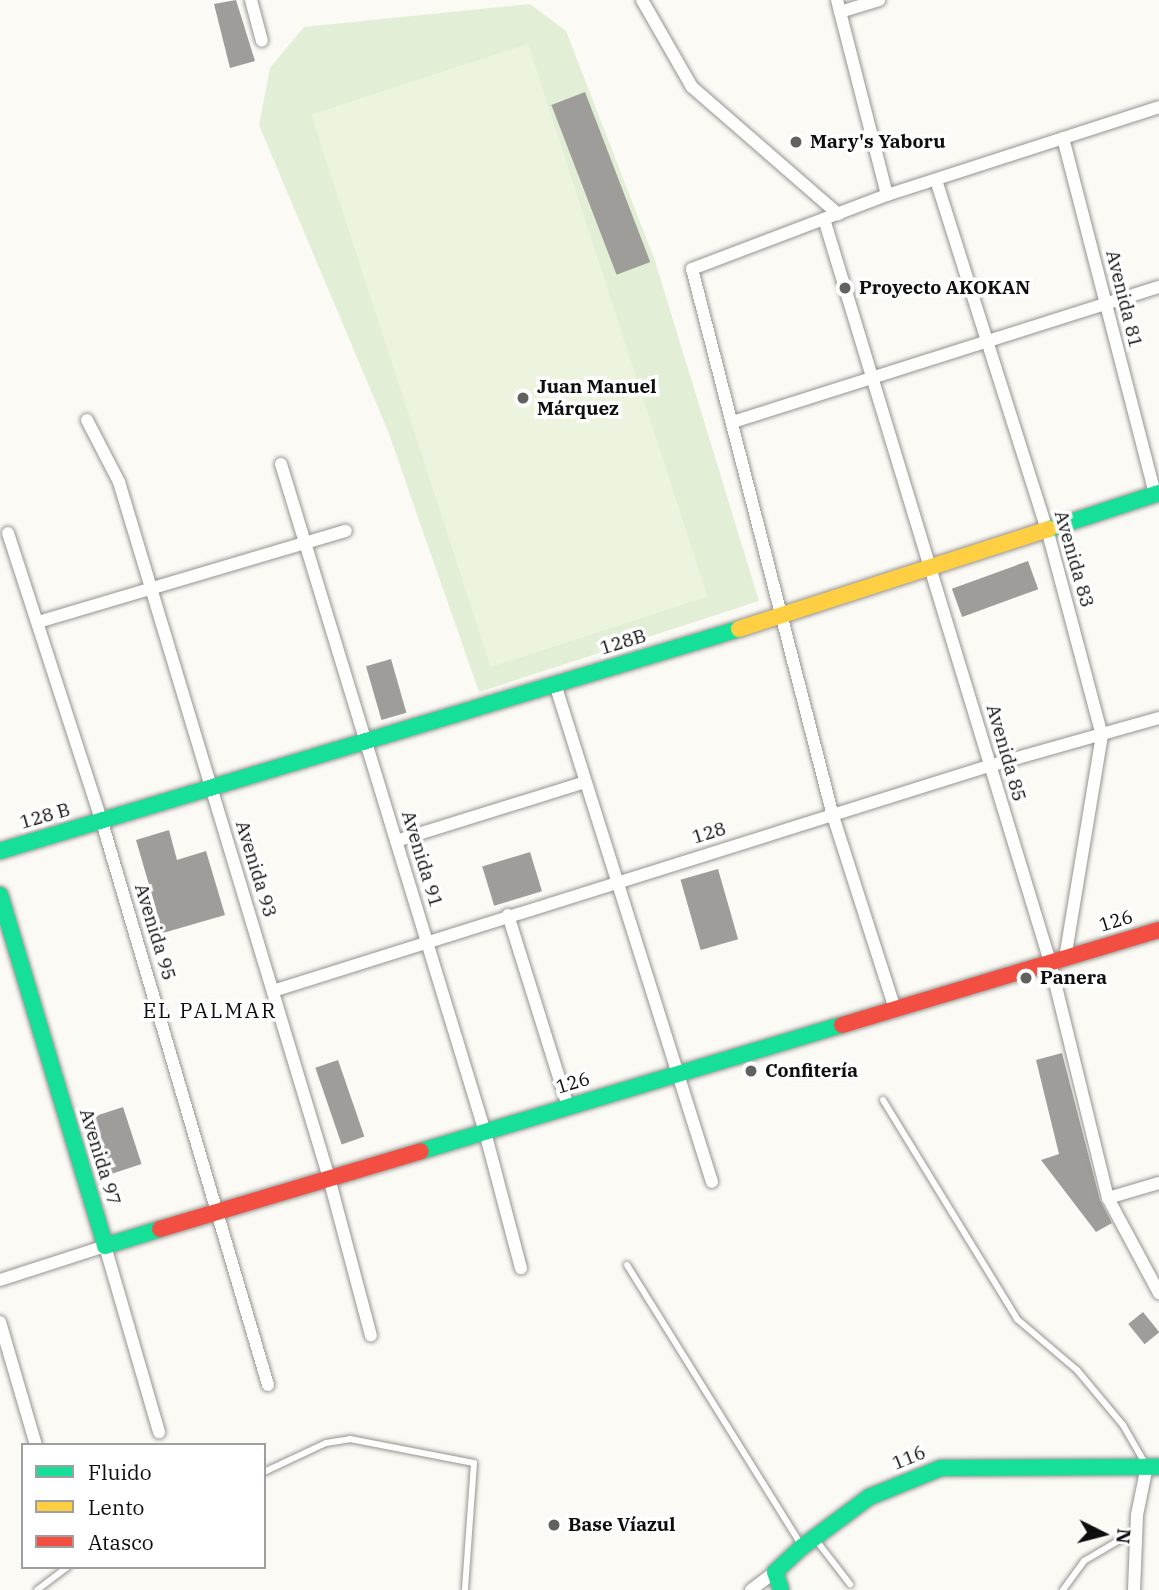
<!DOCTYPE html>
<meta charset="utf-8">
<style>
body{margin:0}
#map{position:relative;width:1159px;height:1590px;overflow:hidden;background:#fbfaf4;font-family:"IBM Plex Serif",serif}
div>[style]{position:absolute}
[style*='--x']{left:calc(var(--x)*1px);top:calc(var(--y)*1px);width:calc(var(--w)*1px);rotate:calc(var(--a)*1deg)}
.green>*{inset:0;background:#e2eed6}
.pitch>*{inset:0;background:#ecf3df;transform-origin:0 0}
.building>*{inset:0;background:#9e9d99;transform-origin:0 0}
.roads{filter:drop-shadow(0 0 2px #959492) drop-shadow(0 0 2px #959492)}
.lane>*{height:6px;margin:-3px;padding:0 3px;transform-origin:3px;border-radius:3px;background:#fefefd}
.street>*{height:12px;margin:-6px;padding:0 6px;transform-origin:6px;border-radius:6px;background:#fefefd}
.fast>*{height:16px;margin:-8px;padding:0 8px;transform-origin:8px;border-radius:8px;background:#16e098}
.slow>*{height:16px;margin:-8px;padding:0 8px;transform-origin:8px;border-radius:8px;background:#ffcf43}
.jam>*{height:16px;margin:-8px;padding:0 8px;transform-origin:8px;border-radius:8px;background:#f24e42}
.dots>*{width:19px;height:19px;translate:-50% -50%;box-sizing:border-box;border:4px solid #fff;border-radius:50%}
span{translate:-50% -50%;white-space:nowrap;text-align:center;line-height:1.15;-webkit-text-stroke:7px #fff;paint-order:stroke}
.poi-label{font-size:19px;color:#0e0e0e;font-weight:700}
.left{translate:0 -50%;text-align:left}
.street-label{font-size:19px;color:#0e0e0e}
.neighbourhood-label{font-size:21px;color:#0e0e0e;letter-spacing:2px}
.legend{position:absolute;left:21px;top:1443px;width:245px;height:126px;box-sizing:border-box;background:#fff;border:2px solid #9f9f9f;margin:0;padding:9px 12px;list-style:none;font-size:21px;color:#0e0e0e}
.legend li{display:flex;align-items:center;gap:14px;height:35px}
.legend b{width:35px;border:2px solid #9f9f9f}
.north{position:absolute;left:1068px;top:1499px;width:70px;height:70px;-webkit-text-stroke:5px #fff;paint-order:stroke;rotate:96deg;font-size:19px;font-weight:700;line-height:28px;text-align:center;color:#0e0e0e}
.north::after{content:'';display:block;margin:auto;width:24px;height:32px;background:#0e0e0e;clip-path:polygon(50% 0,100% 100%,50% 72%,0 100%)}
</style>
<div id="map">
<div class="green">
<div style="clip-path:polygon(530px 4px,566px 31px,655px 261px,759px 601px,479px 692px,388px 431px,259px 125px,270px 68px,304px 27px)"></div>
</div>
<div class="pitch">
<div style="left:528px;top:44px;width:581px;height:228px;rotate:72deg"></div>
</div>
<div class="building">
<div style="clip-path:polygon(236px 0,255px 61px,230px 68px,214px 4px)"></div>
<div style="left:585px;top:92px;width:182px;height:36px;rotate:69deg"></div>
<div style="left:1028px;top:561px;width:30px;height:81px;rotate:70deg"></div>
<div style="left:391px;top:659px;width:56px;height:26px;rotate:74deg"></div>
<div style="clip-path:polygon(169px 830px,177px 860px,206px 851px,225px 915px,163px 933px,136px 840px)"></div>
<div style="left:530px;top:852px;width:41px;height:50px;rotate:73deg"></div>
<div style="left:718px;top:869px;width:73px;height:39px;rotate:74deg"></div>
<div style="clip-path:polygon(1062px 1053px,1100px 1200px,1112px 1223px,1096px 1232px,1041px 1160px,1059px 1154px,1036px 1060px)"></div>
<div style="left:338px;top:1060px;width:81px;height:24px;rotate:71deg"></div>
<div style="left:123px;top:1107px;width:60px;height:32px;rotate:72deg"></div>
<div style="left:1143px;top:1312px;width:26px;height:19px;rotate:51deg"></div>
</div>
<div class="roads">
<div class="lane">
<div style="--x:883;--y:1100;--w:257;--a:58.5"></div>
<div style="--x:1017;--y:1319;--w:79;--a:40.4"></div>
<div style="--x:1077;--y:1370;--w:72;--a:50.1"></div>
<div style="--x:1123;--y:1425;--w:46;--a:60.1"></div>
<div style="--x:627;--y:1265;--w:330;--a:58.1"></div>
<div style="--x:264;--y:1472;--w:68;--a:-25.1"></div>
<div style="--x:326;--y:1443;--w:24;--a:-9"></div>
<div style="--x:350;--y:1439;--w:126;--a:11"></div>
<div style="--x:474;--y:1463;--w:127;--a:94.1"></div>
<div style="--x:816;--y:1540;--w:56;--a:52.3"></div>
<div style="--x:37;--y:1590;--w:39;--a:-37"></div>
<div style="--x:1063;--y:1590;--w:36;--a:-54"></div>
<div style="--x:1084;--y:1561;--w:59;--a:-30.5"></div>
</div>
<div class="street">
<div style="--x:251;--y:0;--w:42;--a:75"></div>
<div style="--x:642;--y:0;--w:100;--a:60.1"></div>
<div style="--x:692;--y:87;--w:194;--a:41"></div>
<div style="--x:837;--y:0;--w:201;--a:75.6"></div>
<div style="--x:840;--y:12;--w:41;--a:-17.1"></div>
<div style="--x:1063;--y:138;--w:368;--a:75.5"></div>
<div style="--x:936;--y:180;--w:366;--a:72.4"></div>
<div style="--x:1047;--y:529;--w:213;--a:75.1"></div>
<div style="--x:1102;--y:735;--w:226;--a:99.4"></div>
<div style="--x:824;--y:219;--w:777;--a:73.08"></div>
<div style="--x:1050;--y:962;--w:243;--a:76.2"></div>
<div style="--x:1108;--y:1198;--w:108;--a:61.8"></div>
<div style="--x:87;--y:420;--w:70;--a:62.7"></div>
<div style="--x:119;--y:482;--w:727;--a:73.21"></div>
<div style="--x:329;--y:1178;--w:163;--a:75.1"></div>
<div style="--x:733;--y:422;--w:447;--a:-17.6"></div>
<div style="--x:281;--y:464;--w:698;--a:73.02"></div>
<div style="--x:485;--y:1132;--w:141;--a:75.2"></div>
<div style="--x:8;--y:533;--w:304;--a:72"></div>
<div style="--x:102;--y:822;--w:587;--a:73.57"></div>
<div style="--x:38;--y:622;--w:321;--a:-16.5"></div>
<div style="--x:555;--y:684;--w:522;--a:72.5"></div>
<div style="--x:396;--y:841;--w:198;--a:-17.3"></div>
<div style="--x:508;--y:915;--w:201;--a:72.6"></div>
<div style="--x:273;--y:991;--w:751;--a:-17.45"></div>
<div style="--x:989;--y:766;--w:177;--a:-15.8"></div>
<div style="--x:895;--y:1009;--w:203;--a:-107.8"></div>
<div style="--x:833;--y:816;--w:565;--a:-104.45"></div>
<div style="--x:692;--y:269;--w:209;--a:-20.8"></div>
<div style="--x:887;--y:195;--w:286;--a:-17.9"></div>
<div style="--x:1108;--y:1198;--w:53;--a:-16.4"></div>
<div style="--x:0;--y:1280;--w:110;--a:-17.9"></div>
<div style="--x:105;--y:1246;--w:194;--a:73.8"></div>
<div style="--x:0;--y:1322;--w:128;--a:73.7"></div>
<div style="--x:751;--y:1590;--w:30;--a:-37"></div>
<div style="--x:1134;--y:1590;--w:75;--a:-87.7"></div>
<div style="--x:1137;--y:1515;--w:50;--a:-78.5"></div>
</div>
<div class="fast">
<div style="--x:1049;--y:529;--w:116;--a:-18.1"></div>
<div style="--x:0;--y:851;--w:772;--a:-16.72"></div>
<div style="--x:0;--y:895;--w:366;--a:73.3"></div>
<div style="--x:105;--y:1246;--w:58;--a:-17.2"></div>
<div style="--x:421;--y:1151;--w:439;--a:-16.7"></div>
<div style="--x:781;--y:1590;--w:19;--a:-108"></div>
<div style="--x:775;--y:1572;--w:37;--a:-43"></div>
<div style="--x:802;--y:1547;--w:84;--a:-36.7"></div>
<div style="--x:869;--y:1497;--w:78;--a:-21.9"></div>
<div style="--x:941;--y:1468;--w:218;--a:-0.3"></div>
</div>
<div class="slow">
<div style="--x:739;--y:629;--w:326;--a:-17.9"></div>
</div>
<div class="jam">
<div style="--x:842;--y:1025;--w:331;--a:-16.7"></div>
<div style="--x:160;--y:1229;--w:272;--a:-16.6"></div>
</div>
</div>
<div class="dots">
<div style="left:796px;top:142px;background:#61615e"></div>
<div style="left:845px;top:288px;background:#61615e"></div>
<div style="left:523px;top:398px;background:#61615e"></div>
<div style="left:1026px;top:978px;background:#61615e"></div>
<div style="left:751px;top:1071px;background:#61615e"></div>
<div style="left:554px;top:1525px;background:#61615e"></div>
</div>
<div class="poi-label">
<span class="left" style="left:810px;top:142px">Mary's Yaboru</span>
<span class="left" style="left:859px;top:288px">Proyecto AKOKAN</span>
<span class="left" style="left:537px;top:398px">Juan Manuel<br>Márquez</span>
<span class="left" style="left:1040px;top:978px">Panera</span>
<span class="left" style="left:765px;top:1071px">Confitería</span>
<span class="left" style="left:568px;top:1525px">Base Víazul</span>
</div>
<div class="street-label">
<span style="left:1124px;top:299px;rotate:76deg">Avenida 81</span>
<span style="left:1074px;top:559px;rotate:74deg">Avenida 83</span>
<span style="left:623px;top:642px;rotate:-17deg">128B</span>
<span style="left:1006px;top:753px;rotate:74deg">Avenida 85</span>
<span style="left:45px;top:816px;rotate:-16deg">128 B</span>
<span style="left:709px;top:833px;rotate:-17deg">128</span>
<span style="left:422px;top:859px;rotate:73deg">Avenida 91</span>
<span style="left:256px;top:869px;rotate:73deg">Avenida 93</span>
<span style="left:1116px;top:921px;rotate:-17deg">126</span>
<span style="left:155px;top:932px;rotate:73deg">Avenida 95</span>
<span style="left:573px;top:1083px;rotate:-17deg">126</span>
<span style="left:100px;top:1157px;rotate:73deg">Avenida 97</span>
<span style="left:909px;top:1458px;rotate:-22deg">116</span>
</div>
<div class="neighbourhood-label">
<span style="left:210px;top:1010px">EL PALMAR</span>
</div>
<ul class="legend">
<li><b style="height:9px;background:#16e098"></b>Fluido</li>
<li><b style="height:9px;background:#ffcf43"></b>Lento</li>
<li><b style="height:9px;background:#f24e42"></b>Atasco</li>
</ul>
<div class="north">N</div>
</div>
